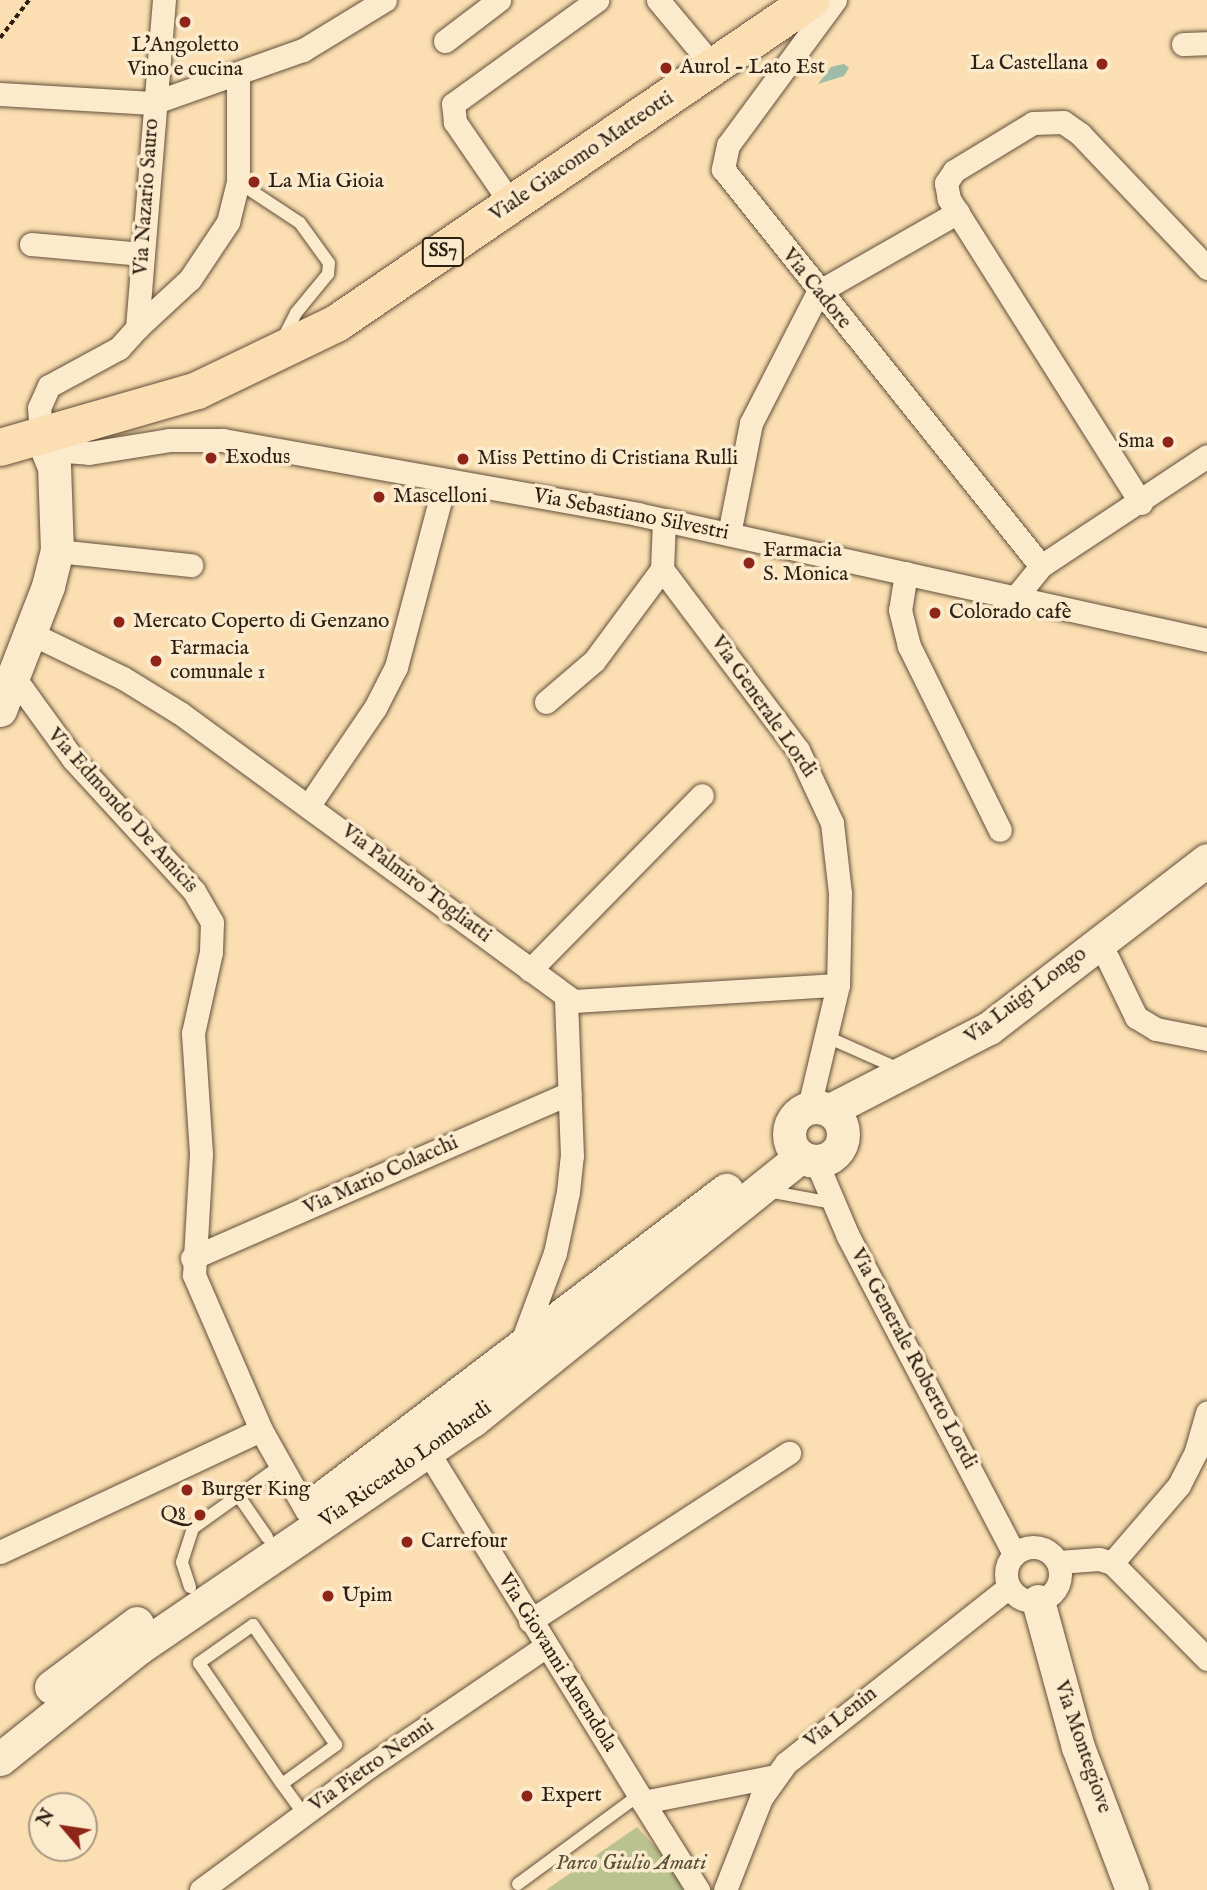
<!DOCTYPE html>
<meta charset="utf-8">
<style>
body{margin:0}
#map{position:relative;width:1207px;height:1890px;overflow:hidden;background:#fbdeb1;font-family:"IM FELL English",serif}
div>[style]{position:absolute}
[style*='--x']{left:calc(var(--x)*1px);top:calc(var(--y)*1px);width:calc(var(--w)*1px);rotate:calc(var(--a)*1deg)}
.green>*{inset:0;background:#bac28f}
.water>*{inset:0;background:#9fbca8}
.path>*{height:3.5px;margin-top:-1.75px;transform-origin:0;background:repeating-linear-gradient(90deg,#2e1f13 0 5px,transparent 0 8.5px)}
.roads{filter:drop-shadow(0 0 2px #614f3a) drop-shadow(0 0 2px #614f3a)}
.lane>*{height:12px;margin:-6px;padding:0 6px;transform-origin:6px;border-radius:6px;background:#fceacc}
.street>*{height:23px;margin:-11.5px;padding:0 11.5px;transform-origin:11.5px;border-radius:11.5px;background:#fceacc}
.street>.ring{margin:-11.5px;padding:0;box-sizing:content-box;background:none;border:23px solid #fceacc;border-radius:50%}
.secondary>*{height:33px;margin:-16.5px;padding:0 16.5px;transform-origin:16.5px;border-radius:16.5px;background:#fceacc}
.secondary>.ring{margin:-16.5px;padding:0;box-sizing:content-box;background:none;border:33px solid #fceacc;border-radius:50%}
.primary>*{height:37px;margin:-18.5px;padding:0 18.5px;transform-origin:18.5px;border-radius:18.5px;background:#fbdeb1}
.dots>*{width:19px;height:19px;translate:-50% -50%;box-sizing:border-box;border:4px solid #fceacc;border-radius:50%}
span{translate:-50% -50%;white-space:nowrap;text-align:center;line-height:1.15;-webkit-text-stroke:7px #fceacc;paint-order:stroke}
.shield-label span{padding:2px 5px;background:#fceacc;border:2px solid;border-radius:5px;-webkit-text-stroke-width:0}
.shield-label{font-size:19px;color:#2e1f13;font-weight:700}
.poi-label{font-size:21px;color:#2e1f13}
.right{translate:-100% -50%;text-align:right}
.left{translate:0 -50%;text-align:left}
.street-label{font-size:21px;color:#2e1f13}
.park-label{font-size:21px;color:#585038;font-style:italic}
.north{position:absolute;left:28px;top:1792px;width:70px;height:70px;box-sizing:border-box;background:#fceacc;border:2px solid #aa9982;border-radius:50%;rotate:299deg;font-size:19px;font-weight:700;line-height:28px;text-align:center;color:#2e1f13}
.north::after{content:'';display:block;margin:auto;width:24px;height:32px;background:#8f2418;clip-path:polygon(50% 0,100% 100%,50% 72%,0 100%)}
</style>
<div id="map">
<div class="green">
<div style="clip-path:polygon(637px 1827px,670px 1863px,683px 1890px,546px 1890px)"></div>
</div>
<div class="water">
<div style="clip-path:polygon(844px 64px,849px 68px,844px 76px,818px 84px,831px 67px)"></div>
</div>
<div class="path">
<div style="--x:0;--y:38;--w:48;--a:-52.7"></div>
</div>
<div class="roads">
<div class="lane">
<div style="--x:238;--y:182;--w:74;--a:33.5"></div>
<div style="--x:300;--y:223;--w:49;--a:54.1"></div>
<div style="--x:329;--y:263;--w:11;--a:95"></div>
<div style="--x:328;--y:274;--w:50;--a:129.4"></div>
<div style="--x:296;--y:313;--w:30;--a:117"></div>
<div style="--x:827;--y:1037;--w:77;--a:23.9"></div>
<div style="--x:767;--y:1191;--w:67;--a:10.3"></div>
<div style="--x:238;--y:1495;--w:51;--a:55.4"></div>
<div style="--x:190;--y:1587;--w:26;--a:-108"></div>
<div style="--x:182;--y:1562;--w:36;--a:-72"></div>
<div style="--x:193;--y:1528;--w:107;--a:-35.5"></div>
<div style="--x:282;--y:1784;--w:67;--a:-35.8"></div>
<div style="--x:336;--y:1745;--w:146;--a:-124.7"></div>
<div style="--x:253;--y:1625;--w:66;--a:144.9"></div>
<div style="--x:199;--y:1663;--w:147;--a:55.6"></div>
<div style="--x:282;--y:1784;--w:37;--a:54"></div>
<div style="--x:518;--y:1884;--w:150;--a:-36.3"></div>
</div>
<div class="street">
<div style="--x:658;--y:0;--w:86;--a:50.2"></div>
<div style="--x:835;--y:0;--w:180;--a:126.4"></div>
<div style="--x:728;--y:145;--w:25;--a:102"></div>
<div style="--x:723;--y:169;--w:509;--a:51.31"></div>
<div style="--x:445;--y:41;--w:68;--a:-37.2"></div>
<div style="--x:1183;--y:44;--w:24;--a:-2"></div>
<div style="--x:0;--y:94;--w:153;--a:3.4"></div>
<div style="--x:153;--y:103;--w:159;--a:-19.5"></div>
<div style="--x:303;--y:50;--w:96;--a:-31.4"></div>
<div style="--x:512;--y:205;--w:101;--a:-124.5"></div>
<div style="--x:455;--y:122;--w:18;--a:-96"></div>
<div style="--x:453;--y:104;--w:178;--a:-35.8"></div>
<div style="--x:31;--y:244;--w:112;--a:5.1"></div>
<div style="--x:137;--y:328;--w:72;--a:-42.8"></div>
<div style="--x:190;--y:279;--w:69;--a:-56.3"></div>
<div style="--x:228;--y:222;--w:41;--a:-76"></div>
<div style="--x:238;--y:182;--w:106;--a:-90"></div>
<div style="--x:41;--y:435;--w:27;--a:-94"></div>
<div style="--x:39;--y:408;--w:24;--a:-66"></div>
<div style="--x:49;--y:386;--w:80;--a:-28.5"></div>
<div style="--x:119;--y:348;--w:27;--a:-48"></div>
<div style="--x:137;--y:328;--w:329;--a:-85.3"></div>
<div style="--x:50;--y:450;--w:39;--a:4"></div>
<div style="--x:89;--y:453;--w:81;--a:-9.2"></div>
<div style="--x:169;--y:440;--w:54;--a:0"></div>
<div style="--x:223;--y:440;--w:421;--a:10.1"></div>
<div style="--x:637;--y:514;--w:584;--a:12.46"></div>
<div style="--x:1141;--y:503;--w:360;--a:-122.3"></div>
<div style="--x:949;--y:199;--w:16;--a:-101"></div>
<div style="--x:946;--y:183;--w:14;--a:-56"></div>
<div style="--x:954;--y:171;--w:92;--a:-31.3"></div>
<div style="--x:1033;--y:123;--w:30;--a:-2"></div>
<div style="--x:1063;--y:122;--w:21;--a:35"></div>
<div style="--x:1080;--y:134;--w:185;--a:46.5"></div>
<div style="--x:664;--y:520;--w:49;--a:92.3"></div>
<div style="--x:662;--y:569;--w:226;--a:53.1"></div>
<div style="--x:798;--y:750;--w:81;--a:65"></div>
<div style="--x:832;--y:823;--w:70;--a:83.5"></div>
<div style="--x:840;--y:893;--w:92;--a:91.2"></div>
<div style="--x:838;--y:985;--w:125;--a:103.4"></div>
<div style="--x:729;--y:534;--w:113;--a:-78.8"></div>
<div style="--x:751;--y:423;--w:147;--a:-62.9"></div>
<div style="--x:818;--y:292;--w:161;--a:-29.7"></div>
<div style="--x:57;--y:551;--w:135;--a:6"></div>
<div style="--x:906;--y:573;--w:37;--a:99"></div>
<div style="--x:900;--y:610;--w:37;--a:76"></div>
<div style="--x:909;--y:646;--w:205;--a:63.7"></div>
<div style="--x:1015;--y:598;--w:41;--a:-50.9"></div>
<div style="--x:1041;--y:566;--w:199;--a:-33.5"></div>
<div style="--x:30;--y:633;--w:103;--a:25.8"></div>
<div style="--x:123;--y:678;--w:67;--a:31.6"></div>
<div style="--x:180;--y:713;--w:487;--a:36.2"></div>
<div style="--x:573;--y:1001;--w:265;--a:-3.5"></div>
<div style="--x:13;--y:676;--w:102;--a:54.1"></div>
<div style="--x:73;--y:759;--w:179;--a:47.5"></div>
<div style="--x:194;--y:891;--w:36;--a:60"></div>
<div style="--x:212;--y:922;--w:30;--a:92"></div>
<div style="--x:211;--y:952;--w:83;--a:102.5"></div>
<div style="--x:193;--y:1033;--w:121;--a:86.2"></div>
<div style="--x:201;--y:1154;--w:121;--a:93.3"></div>
<div style="--x:194;--y:1275;--w:169;--a:66.6"></div>
<div style="--x:261;--y:1430;--w:92;--a:60.6"></div>
<div style="--x:546;--y:702;--w:63;--a:-40.5"></div>
<div style="--x:594;--y:661;--w:114;--a:-53.5"></div>
<div style="--x:309;--y:805;--w:117;--a:-55.8"></div>
<div style="--x:375;--y:708;--w:46;--a:-62.9"></div>
<div style="--x:396;--y:667;--w:192;--a:-75.2"></div>
<div style="--x:1107;--y:957;--w:67;--a:64.2"></div>
<div style="--x:1136;--y:1017;--w:23;--a:31"></div>
<div style="--x:1156;--y:1029;--w:52;--a:11.1"></div>
<div style="--x:530;--y:970;--w:245;--a:-45.5"></div>
<div style="--x:816;--y:1161;--w:82;--a:66.9"></div>
<div style="--x:848;--y:1236;--w:359;--a:62.4"></div>
<div style="--x:192;--y:1258;--w:412;--a:-23.6"></div>
<div style="--x:520;--y:1347;--w:100;--a:-69.6"></div>
<div style="--x:555;--y:1253;--w:62;--a:-78"></div>
<div style="--x:568;--y:1192;--w:36;--a:-84"></div>
<div style="--x:572;--y:1156;--w:158;--a:-92.2"></div>
<div style="--x:428;--y:1452;--w:411;--a:58.4"></div>
<div style="--x:643;--y:1802;--w:135;--a:-11.1"></div>
<div class="ring" style="left:1006px;top:1547px;width:31px;height:31px"></div>
<div style="--x:0;--y:1552;--w:288;--a:-25.1"></div>
<div style="--x:1058;--y:1562;--w:41;--a:-4.2"></div>
<div style="--x:1099;--y:1559;--w:14;--a:17"></div>
<div style="--x:1112;--y:1563;--w:135;--a:45.3"></div>
<div style="--x:1112;--y:1563;--w:103;--a:-49.3"></div>
<div style="--x:1179;--y:1485;--w:38;--a:-63"></div>
<div style="--x:1196;--y:1451;--w:40;--a:-74"></div>
<div style="--x:530;--y:1621;--w:309;--a:-33"></div>
<div style="--x:643;--y:1802;--w:104;--a:58"></div>
<div style="--x:201;--y:1890;--w:207;--a:-36.4"></div>
<div style="--x:368;--y:1767;--w:215;--a:-34.2"></div>
<div style="--x:725;--y:1890;--w:99;--a:-68.6"></div>
<div style="--x:761;--y:1798;--w:43;--a:-54.5"></div>
<div style="--x:786;--y:1763;--w:284;--a:-38.3"></div>
</div>
<div class="secondary">
<div style="--x:0;--y:710;--w:133;--a:-68.8"></div>
<div style="--x:48;--y:586;--w:36;--a:-76"></div>
<div style="--x:57;--y:551;--w:84;--a:-92"></div>
<div style="--x:54;--y:467;--w:35;--a:-112"></div>
<div class="ring" style="left:789px;top:1107px;width:21px;height:21px"></div>
<div style="--x:830;--y:1110;--w:179;--a:-27.3"></div>
<div style="--x:989;--y:1028;--w:275;--a:-37.6"></div>
<div style="--x:315;--y:1503;--w:517;--a:-37.29"></div>
<div style="--x:1038;--y:1601;--w:151;--a:74.7"></div>
<div style="--x:1078;--y:1747;--w:153;--a:69.3"></div>
<div style="--x:51;--y:1687;--w:107;--a:-36.7"></div>
<div style="--x:0;--y:1759;--w:179;--a:-38.7"></div>
<div style="--x:140;--y:1647;--w:403;--a:-34.3"></div>
<div style="--x:473;--y:1420;--w:420;--a:-38.8"></div>
</div>
<div class="primary">
<div style="--x:0;--y:447;--w:205;--a:-16.1"></div>
<div style="--x:197;--y:390;--w:154;--a:-25.7"></div>
<div style="--x:336;--y:323;--w:574;--a:-34.27"></div>
</div>
</div>
<div class="dots">
<div style="left:185px;top:22px;background:#8f2418"></div>
<div style="left:1102px;top:64px;background:#8f2418"></div>
<div style="left:666px;top:68px;background:#8f2418"></div>
<div style="left:254px;top:182px;background:#8f2418"></div>
<div style="left:1168px;top:442px;background:#8f2418"></div>
<div style="left:211px;top:458px;background:#8f2418"></div>
<div style="left:463px;top:459px;background:#8f2418"></div>
<div style="left:379px;top:497px;background:#8f2418"></div>
<div style="left:749px;top:563px;background:#8f2418"></div>
<div style="left:935px;top:613px;background:#8f2418"></div>
<div style="left:119px;top:622px;background:#8f2418"></div>
<div style="left:156px;top:661px;background:#8f2418"></div>
<div style="left:187px;top:1490px;background:#8f2418"></div>
<div style="left:200px;top:1515px;background:#8f2418"></div>
<div style="left:407px;top:1542px;background:#8f2418"></div>
<div style="left:328px;top:1596px;background:#8f2418"></div>
<div style="left:527px;top:1796px;background:#8f2418"></div>
</div>
<div class="shield-label">
<span style="left:443px;top:252px">SS7</span>
</div>
<div class="poi-label">
<span style="left:185px;top:58px">L'Angoletto<br>Vino e cucina</span>
<span class="right" style="left:1088px;top:64px">La Castellana</span>
<span class="left" style="left:680px;top:68px">Aurol - Lato Est</span>
<span class="left" style="left:268px;top:182px">La Mia Gioia</span>
<span class="right" style="left:1154px;top:442px">Sma</span>
<span class="left" style="left:225px;top:458px">Exodus</span>
<span class="left" style="left:477px;top:459px">Miss Pettino di Cristiana Rulli</span>
<span class="left" style="left:393px;top:497px">Mascelloni</span>
<span class="left" style="left:763px;top:563px">Farmacia<br>S. Monica</span>
<span class="left" style="left:949px;top:613px">Colorado cafè</span>
<span class="left" style="left:133px;top:622px">Mercato Coperto di Genzano</span>
<span class="left" style="left:170px;top:661px">Farmacia<br>comunale 1</span>
<span class="left" style="left:201px;top:1490px">Burger King</span>
<span class="right" style="left:186px;top:1515px">Q8</span>
<span class="left" style="left:421px;top:1542px">Carrefour</span>
<span class="left" style="left:342px;top:1596px">Upim</span>
<span class="left" style="left:541px;top:1796px">Expert</span>
</div>
<div class="street-label">
<span style="left:582px;top:157px;rotate:-34deg">Viale Giacomo Matteotti</span>
<span style="left:147px;top:197px;rotate:-86deg">Via Nazario Sauro</span>
<span style="left:816px;top:289px;rotate:51deg">Via Cadore</span>
<span style="left:631px;top:515px;rotate:11deg">Via Sebastiano Silvestri</span>
<span style="left:763px;top:707px;rotate:55deg">Via Generale Lordi</span>
<span style="left:122px;top:811px;rotate:48deg">Via Edmondo De Amicis</span>
<span style="left:416px;top:884px;rotate:37deg">Via Palmiro Togliatti</span>
<span style="left:1026px;top:996px;rotate:-37deg">Via Luigi Longo</span>
<span style="left:381px;top:1176px;rotate:-24deg">Via Mario Colacchi</span>
<span style="left:913px;top:1359px;rotate:62deg">Via Generale Roberto Lordi</span>
<span style="left:406px;top:1465px;rotate:-35deg">Via Riccardo Lombardi</span>
<span style="left:557px;top:1663px;rotate:58deg">Via Giovanni Amendola</span>
<span style="left:841px;top:1718px;rotate:-38deg">Via Lenin</span>
<span style="left:1082px;top:1747px;rotate:71deg">Via Montegiove</span>
<span style="left:372px;top:1766px;rotate:-35deg">Via Pietro Nenni</span>
</div>
<div class="park-label">
<span style="left:631px;top:1864px">Parco Giulio Amati</span>
</div>
<div class="north">N</div>
</div>
